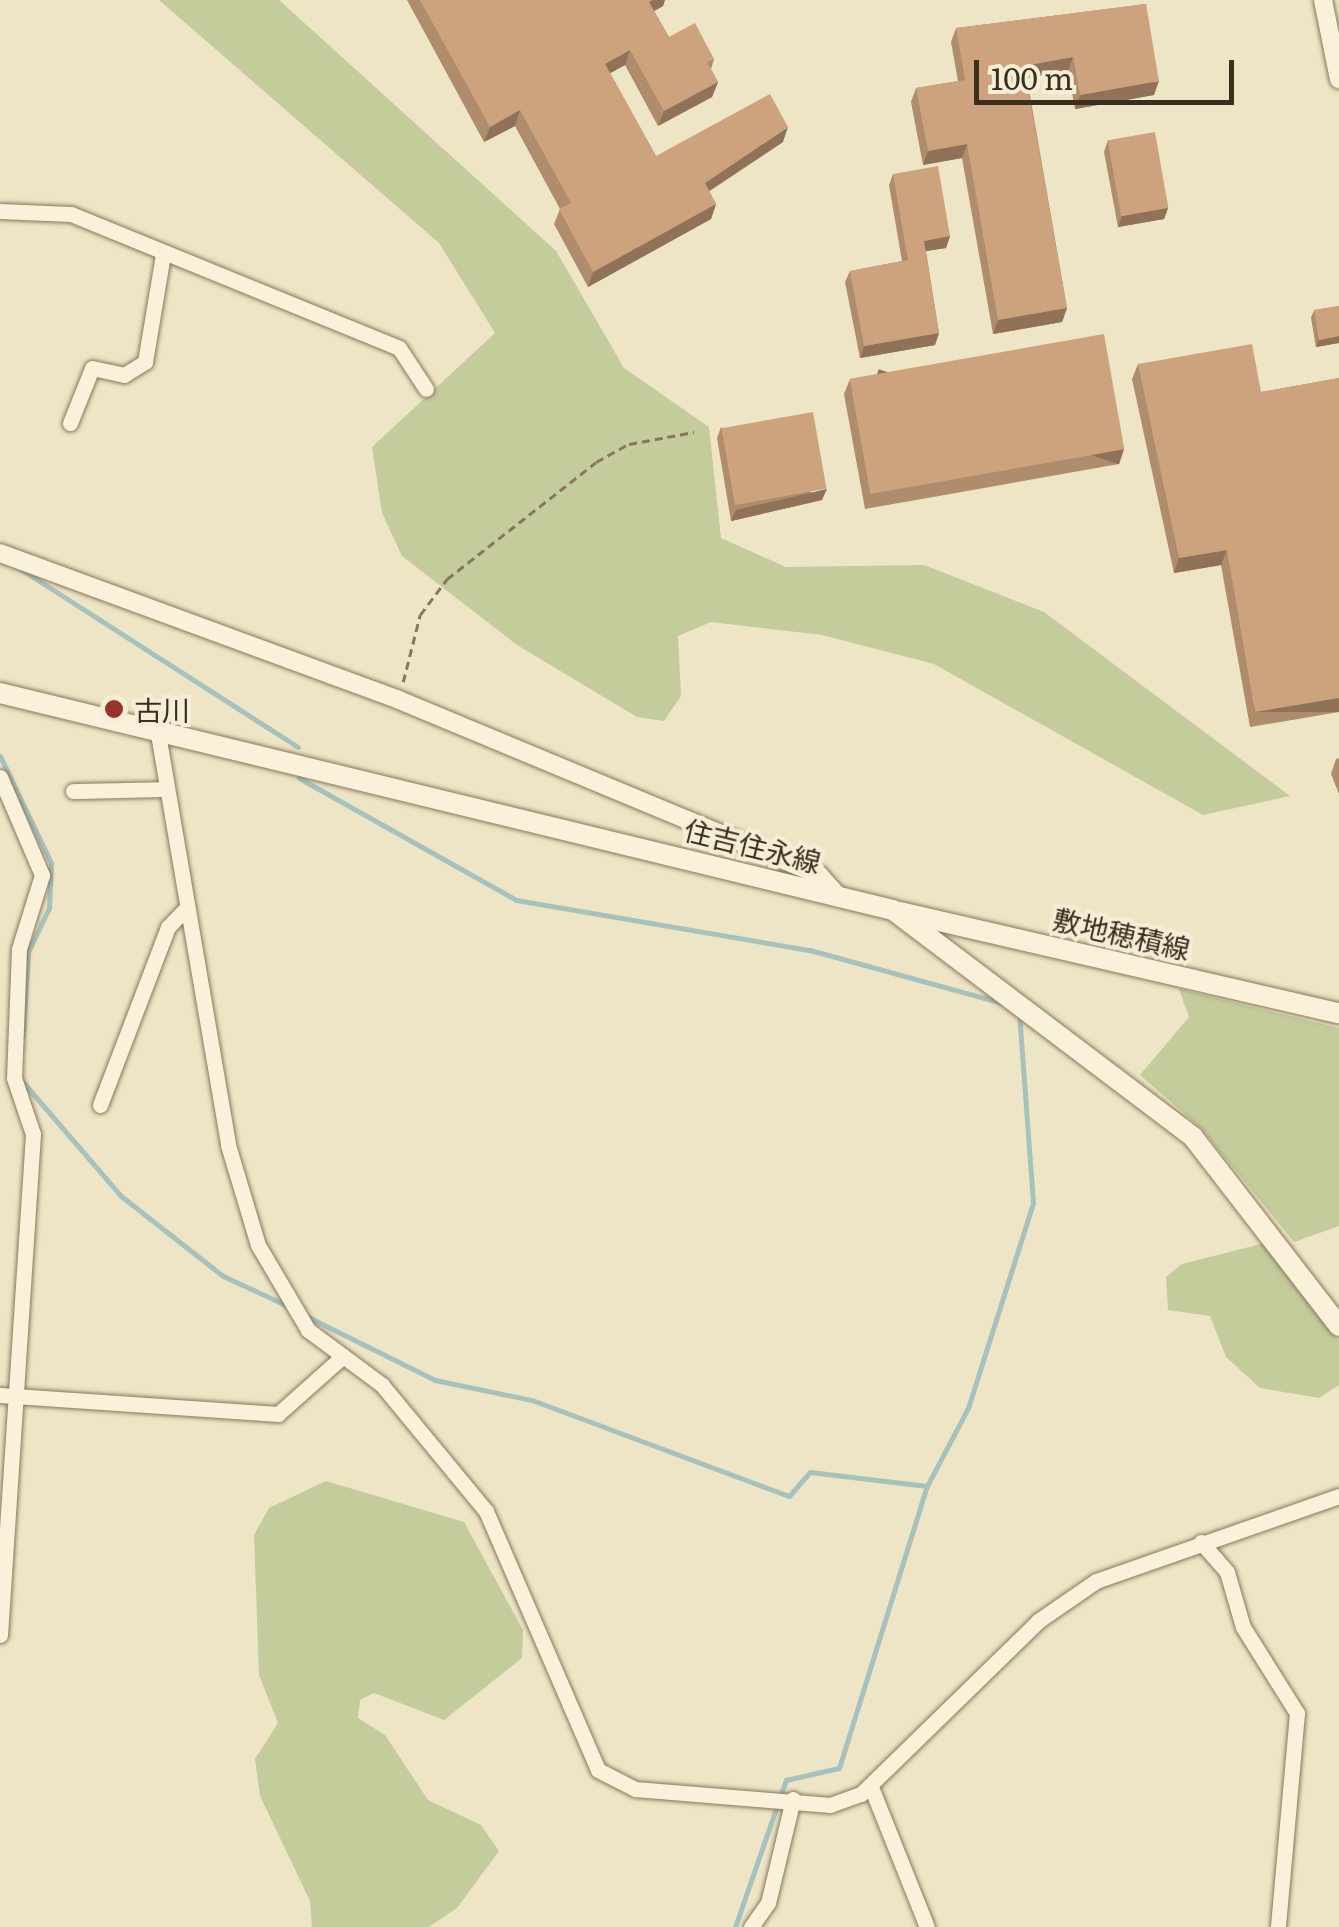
<!DOCTYPE html>
<meta charset="utf-8">
<style>
body{margin:0}
#map{position:relative;width:1339px;height:1927px;overflow:hidden;background:#eee5c6;font-family:Literata,"Noto Sans JP",serif}
div>[style]{position:absolute}
[style*='--x']{left:calc(var(--x)*1px);top:calc(var(--y)*1px);width:calc(var(--w)*1px);rotate:calc(var(--a)*1deg)}
.green>*{inset:0;background:#c3cc9a}
.stream>*{height:5px;margin:-2.5px;padding:0 2.5px;transform-origin:2.5px;border-radius:2.5px;background:#a7c2bc}
.path>*{height:2.5px;margin-top:-1.25px;transform-origin:0;background:repeating-linear-gradient(90deg,#89775c 0 8px,transparent 0 13px)}
.roads{filter:drop-shadow(0 0 2px #89775c) drop-shadow(0 0 2px #89775c)}
.minor>*{height:15px;margin:-7.5px;padding:0 7.5px;transform-origin:7.5px;border-radius:7.5px;background:#f9f1d9}
.tertiary>*{height:18px;margin:-9px;padding:0 9px;transform-origin:9px;border-radius:9px;background:#f9f1d9}
.secondary>*{height:20px;margin:-10px;padding:0 10px;transform-origin:10px;border-radius:10px;background:#f9f1d9}
.wall>*{inset:0;background:#af8c6b}
.shaded-wall>*{inset:0;background:#8f7257;transform-origin:0 0}
.building>*{inset:0;background:#cca37c;transform-origin:0 0}
.dots>*{width:28px;height:28px;translate:-50% -50%;box-sizing:border-box;border:5px solid #f5eed6;border-radius:50%}
span{translate:-50% -50%;white-space:nowrap;text-align:center;line-height:1.15;-webkit-text-stroke:8px #f5eed6;paint-order:stroke}
.poi-label{font-size:28px;color:#3a2e1f}
.left{translate:0 -50%;text-align:left}
.street-label{font-size:28px;color:#3a2e1f}
.scale{position:absolute;left:974px;top:60px;width:260px;height:45px;box-sizing:border-box;border:5px solid #3a2e1f;border-top:0;padding-left:12px;font-size:30px;line-height:35px;white-space:nowrap;color:#3a2e1f;-webkit-text-stroke:8px #f5eed6;paint-order:stroke}
</style>
<div id="map">
<div class="green">
<div style="clip-path:polygon(159px 0,279px 0,556px 251px,624px 368px,709px 427px,721px 538px,786px 567px,924px 565px,1044px 612px,1290px 796px,1203px 815px,934px 664px,822px 635px,711px 622px,678px 636px,681px 696px,664px 721px,637px 717px,517px 645px,402px 556px,382px 513px,372px 447px,495px 333px,439px 243px)"></div>
<div style="clip-path:polygon(1179px 989px,1339px 1028px,1339px 1226px,1294px 1242px,1201px 1128px,1140px 1075px,1189px 1017px)"></div>
<div style="clip-path:polygon(1265px 1243px,1339px 1341px,1339px 1385px,1319px 1398px,1260px 1388px,1226px 1357px,1210px 1316px,1168px 1310px,1166px 1277px,1182px 1264px)"></div>
<div style="clip-path:polygon(326px 1481px,464px 1522px,523px 1630px,522px 1658px,444px 1720px,374px 1693px,360px 1700px,358px 1718px,385px 1735px,428px 1800px,481px 1825px,499px 1851px,457px 1908px,429px 1927px,312px 1927px,310px 1901px,260px 1796px,255px 1759px,278px 1723px,259px 1675px,254px 1535px,269px 1508px)"></div>
</div>
<div class="stream">
<div style="--x:16;--y:566;--w:335;--a:32.7"></div>
<div style="--x:0;--y:756;--w:119;--a:64.5"></div>
<div style="--x:51;--y:863;--w:45;--a:92.5"></div>
<div style="--x:49;--y:908;--w:49;--a:115.5"></div>
<div style="--x:28;--y:952;--w:84;--a:93.4"></div>
<div style="--x:299;--y:778;--w:249;--a:29.3"></div>
<div style="--x:516;--y:900;--w:298;--a:9.7"></div>
<div style="--x:810;--y:950;--w:199;--a:15.4"></div>
<div style="--x:22;--y:1081;--w:152;--a:49.3"></div>
<div style="--x:121;--y:1196;--w:130;--a:38.1"></div>
<div style="--x:223;--y:1276;--w:72;--a:24.8"></div>
<div style="--x:306;--y:1316;--w:144;--a:26.4"></div>
<div style="--x:435;--y:1380;--w:99;--a:11.7"></div>
<div style="--x:532;--y:1400;--w:274;--a:20.5"></div>
<div style="--x:789;--y:1496;--w:32;--a:-49"></div>
<div style="--x:810;--y:1472;--w:118;--a:6.8"></div>
<div style="--x:735;--y:1927;--w:156;--a:-70.9"></div>
<div style="--x:786;--y:1780;--w:54;--a:-12.8"></div>
<div style="--x:839;--y:1768;--w:295;--a:-72.7"></div>
<div style="--x:927;--y:1486;--w:88;--a:-62.3"></div>
<div style="--x:968;--y:1408;--w:215;--a:-72.4"></div>
<div style="--x:1033;--y:1203;--w:193;--a:-94.2"></div>
</div>
<div class="path">
<div style="--x:403;--y:682;--w:69;--a:-75.8"></div>
<div style="--x:420;--y:615;--w:45;--a:-53.1"></div>
<div style="--x:447;--y:579;--w:189;--a:-38.1"></div>
<div style="--x:596;--y:462;--w:38;--a:-29"></div>
<div style="--x:629;--y:444;--w:66;--a:-10.5"></div>
</div>
<div class="roads">
<div class="minor">
<div style="--x:0;--y:211;--w:71;--a:2.4"></div>
<div style="--x:71;--y:214;--w:354;--a:22.2"></div>
<div style="--x:399;--y:348;--w:49;--a:56.6"></div>
<div style="--x:70;--y:423;--w:59;--a:-68.2"></div>
<div style="--x:92;--y:368;--w:33;--a:12"></div>
<div style="--x:124;--y:375;--w:25;--a:-32"></div>
<div style="--x:145;--y:362;--w:109;--a:-80.5"></div>
<div style="--x:157;--y:728;--w:423;--a:80.3"></div>
<div style="--x:228;--y:1145;--w:104;--a:73.3"></div>
<div style="--x:258;--y:1245;--w:99;--a:59.5"></div>
<div style="--x:308;--y:1330;--w:92;--a:36.6"></div>
<div style="--x:382;--y:1385;--w:163;--a:50.5"></div>
<div style="--x:486;--y:1511;--w:282;--a:66.6"></div>
<div style="--x:598;--y:1770;--w:42;--a:27.2"></div>
<div style="--x:635;--y:1789;--w:196;--a:4.7"></div>
<div style="--x:830;--y:1805;--w:33;--a:-20"></div>
<div style="--x:861;--y:1794;--w:248;--a:-44.3"></div>
<div style="--x:1038;--y:1621;--w:70;--a:-34.6"></div>
<div style="--x:1096;--y:1581;--w:257;--a:-19.3"></div>
<div style="--x:0;--y:777;--w:107;--a:66.8"></div>
<div style="--x:42;--y:875;--w:77;--a:107.3"></div>
<div style="--x:19;--y:949;--w:129;--a:92.2"></div>
<div style="--x:14;--y:1078;--w:59;--a:71.3"></div>
<div style="--x:33;--y:1134;--w:502;--a:93.77"></div>
<div style="--x:73;--y:791;--w:94;--a:-1.2"></div>
<div style="--x:100;--y:1105;--w:191;--a:-69.1"></div>
<div style="--x:168;--y:927;--w:28;--a:-46"></div>
<div style="--x:0;--y:1395;--w:279;--a:3.9"></div>
<div style="--x:278;--y:1414;--w:87;--a:-41.7"></div>
<div style="--x:1201;--y:1542;--w:40;--a:49"></div>
<div style="--x:1227;--y:1572;--w:57;--a:73.8"></div>
<div style="--x:1243;--y:1627;--w:102;--a:57.9"></div>
<div style="--x:1297;--y:1713;--w:215;--a:95.1"></div>
<div style="--x:871;--y:1787;--w:151;--a:68.2"></div>
<div style="--x:751;--y:1927;--w:29;--a:-55"></div>
<div style="--x:768;--y:1903;--w:107;--a:-76.5"></div>
</div>
<div class="tertiary">
<div style="--x:1323;--y:0;--w:81;--a:78.6"></div>
<div style="--x:0;--y:553;--w:425;--a:20.2"></div>
<div style="--x:399;--y:700;--w:455;--a:22.6"></div>
<div style="--x:819;--y:875;--w:25;--a:48"></div>
</div>
<div class="secondary">
<div style="--x:0;--y:693;--w:919;--a:13.66"></div>
<div style="--x:893;--y:910;--w:376;--a:37.1"></div>
<div style="--x:1193;--y:1137;--w:239;--a:52.3"></div>
<div style="--x:900;--y:912;--w:450;--a:13"></div>
</div>
</div>
<div class="wall">
<div style="clip-path:polygon(407px 0,665px 0,663px 6px,654px 11px,669px 37px,714px 59px,711px 69px,718px 82px,712px 97px,658px 126px,625px 65px,610px 73px,656px 156px,783px 142px,709px 191px,716px 204px,711px 219px,588px 287px,554px 224px,560px 209px,515px 126px,484px 142px)"></div>
<div style="clip-path:polygon(1146px 4px,1154px 95px,1075px 109px,1068px 71px,1027px 78px,1067px 308px,1062px 322px,993px 334px,962px 158px,923px 165px,911px 102px,916px 88px,958px 81px,951px 42px,956px 28px)"></div>
<div style="clip-path:polygon(1108px 140px,1168px 208px,1164px 219px,1118px 227px,1104px 152px)"></div>
<div style="clip-path:polygon(893px 174px,950px 236px,946px 248px,926px 251px,939px 333px,935px 345px,860px 358px,845px 282px,850px 271px,902px 261px,889px 185px)"></div>
<div style="clip-path:polygon(1339px 306px,1339px 343px,1316px 347px,1311px 318px,1314px 310px)"></div>
<div style="clip-path:polygon(1138px 364px,1261px 392px,1339px 378px,1339px 712px,1250px 727px,1221px 565px,1174px 573px,1132px 379px)"></div>
<div style="clip-path:polygon(850px 379px,1124px 449px,1119px 464px,865px 509px,844px 394px)"></div>
<div style="clip-path:polygon(721px 427px,822px 500px,731px 521px,717px 438px)"></div>
<div style="clip-path:polygon(1339px 758px,1339px 794px,1331px 774px,1336px 759px)"></div>
</div>
<div class="shaded-wall">
<div style="clip-path:polygon(653px 0,665px 0,663px 6px,644px 17px,649px 2px)"></div>
<div style="clip-path:polygon(630px 50px,625px 65px,600px 79px,605px 64px)"></div>
<div style="clip-path:polygon(1073px 57px,1068px 71px,1019px 80px,1024px 66px)"></div>
<div style="clip-path:polygon(1159px 81px,1154px 95px,1075px 109px,1080px 95px)"></div>
<div style="clip-path:polygon(718px 82px,712px 97px,658px 126px,664px 111px)"></div>
<div style="clip-path:polygon(520px 110px,515px 126px,484px 142px,490px 127px)"></div>
<div style="clip-path:polygon(788px 127px,783px 142px,699px 198px,705px 183px)"></div>
<div style="clip-path:polygon(967px 144px,962px 158px,923px 165px,928px 151px)"></div>
<div style="clip-path:polygon(716px 204px,711px 219px,588px 287px,593px 272px)"></div>
<div style="clip-path:polygon(1168px 208px,1164px 219px,1118px 227px,1122px 216px)"></div>
<div style="clip-path:polygon(950px 236px,946px 248px,920px 252px,924px 241px)"></div>
<div style="clip-path:polygon(1067px 308px,1062px 322px,993px 334px,998px 320px)"></div>
<div style="clip-path:polygon(939px 333px,935px 345px,860px 358px,864px 346px)"></div>
<div style="clip-path:polygon(1339px 336px,1339px 343px,1316px 347px,1319px 340px)"></div>
<div style="left:1124px;top:449px;width:16px;height:258px;rotate:108deg"></div>
<div style="clip-path:polygon(827px 489px,822px 500px,731px 521px,736px 510px)"></div>
<div style="clip-path:polygon(1227px 550px,1221px 565px,1174px 573px,1179px 558px)"></div>
<div style="left:1339px;top:698px;width:14px;height:85px;rotate:90deg"></div>
</div>
<div class="building">
<div style="clip-path:polygon(420px 0,653px 0,649px 2px,669px 37px,695px 23px,714px 59px,707px 62px,718px 82px,664px 111px,630px 50px,605px 64px,656px 156px,770px 94px,788px 127px,705px 183px,716px 204px,593px 272px,559px 209px,571px 203px,520px 110px,490px 127px)"></div>
<div style="clip-path:polygon(1146px 4px,1159px 81px,1080px 95px,1073px 57px,1024px 66px,1067px 308px,998px 320px,967px 144px,928px 151px,916px 88px,965px 80px,956px 28px)"></div>
<div style="left:1155px;top:132px;width:77px;height:48px;rotate:80deg"></div>
<div style="clip-path:polygon(938px 166px,950px 236px,924px 241px,939px 333px,864px 346px,850px 271px,908px 260px,893px 174px)"></div>
<div style="clip-path:polygon(1339px 306px,1339px 336px,1319px 340px,1314px 310px)"></div>
<div style="left:1104px;top:334px;width:117px;height:258px;rotate:80deg"></div>
<div style="clip-path:polygon(1252px 344px,1261px 392px,1339px 378px,1339px 698px,1255px 712px,1227px 550px,1179px 558px,1138px 364px)"></div>
<div style="left:813px;top:412px;width:78px;height:93px;rotate:80deg"></div>
</div>
<div class="dots">
<div style="left:114px;top:709px;background:#98332c"></div>
</div>
<div class="poi-label">
<span class="left" style="left:134px;top:709px">古川</span>
</div>
<div class="street-label">
<span style="left:753px;top:845px;rotate:14deg">住吉住永線</span>
<span style="left:1122px;top:933px;rotate:13deg">敷地穂積線</span>
</div>
<div class="scale">100 m</div>
</div>
